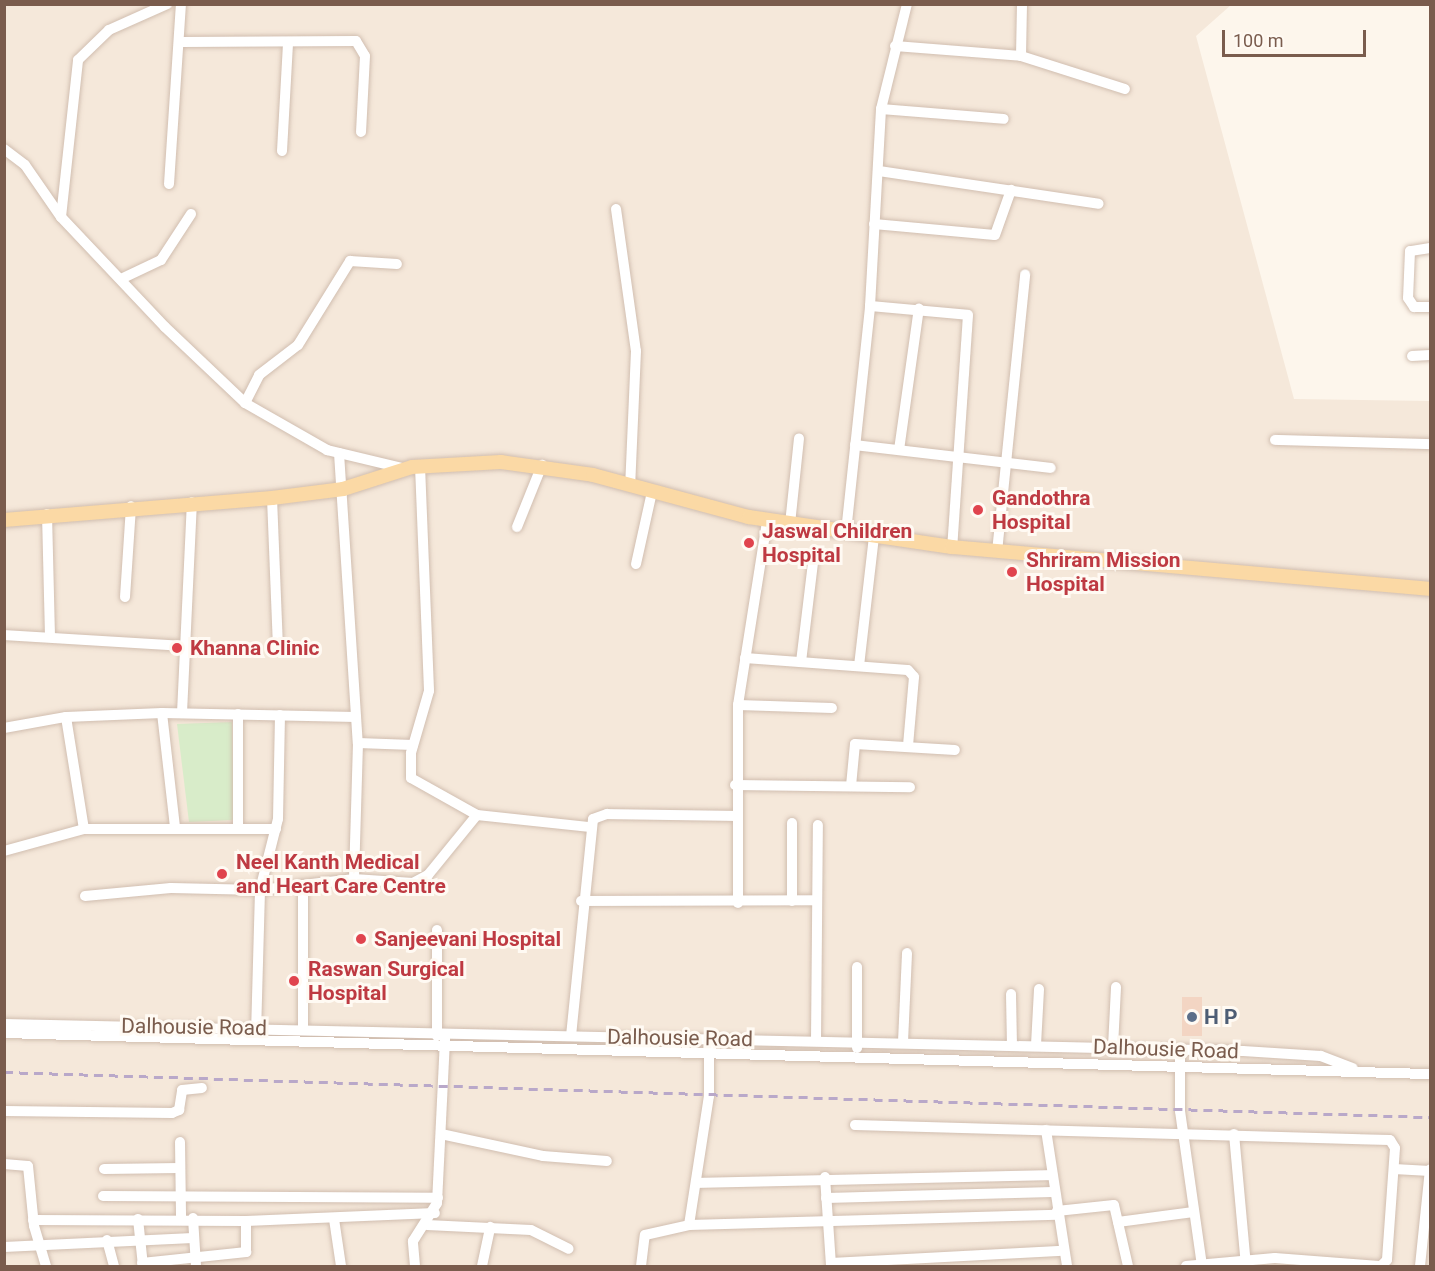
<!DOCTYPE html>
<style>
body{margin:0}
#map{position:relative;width:1435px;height:1271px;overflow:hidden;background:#fdf6ec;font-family:Roboto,sans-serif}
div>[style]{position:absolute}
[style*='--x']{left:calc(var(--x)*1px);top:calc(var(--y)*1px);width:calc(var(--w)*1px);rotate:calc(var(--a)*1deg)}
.residential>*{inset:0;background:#f5e8da}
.green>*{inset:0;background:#d8ecc9}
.building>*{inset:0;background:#f3d5c3;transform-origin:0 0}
.roads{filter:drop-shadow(0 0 2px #d1beb0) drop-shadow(0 0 2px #d1beb0)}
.minor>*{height:10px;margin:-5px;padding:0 5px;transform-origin:5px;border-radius:5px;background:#fff}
.major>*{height:14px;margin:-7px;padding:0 7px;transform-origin:7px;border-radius:7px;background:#fbd9a5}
.rail>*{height:3px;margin-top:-1.5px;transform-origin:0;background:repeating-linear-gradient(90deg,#b9a8c9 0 9px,transparent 0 15px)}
.dots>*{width:16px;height:16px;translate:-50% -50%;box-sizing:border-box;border:3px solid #fffaf3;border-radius:50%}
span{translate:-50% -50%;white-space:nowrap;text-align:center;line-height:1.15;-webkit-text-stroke:6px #fffaf3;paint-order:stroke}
.health-label{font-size:21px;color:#be3a42;font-weight:700}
.left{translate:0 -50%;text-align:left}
.service-label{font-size:21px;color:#4e5e75;font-weight:700}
.street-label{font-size:21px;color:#7a5c4d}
.frame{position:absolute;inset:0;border:6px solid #7a5c4d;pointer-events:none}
.scale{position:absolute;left:1222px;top:30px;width:144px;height:27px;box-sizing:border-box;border:3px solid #7a5c4d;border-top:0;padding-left:8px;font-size:18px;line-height:21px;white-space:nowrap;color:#7a5c4d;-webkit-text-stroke:4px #fffaf3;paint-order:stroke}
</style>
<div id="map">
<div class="residential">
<div style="clip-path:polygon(5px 5px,1231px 5px,1196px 36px,1294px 399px,1430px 401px,1430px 1266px,5px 1266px)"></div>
</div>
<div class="green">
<div style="clip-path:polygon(232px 722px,234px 820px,189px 822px,177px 724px)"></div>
</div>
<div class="building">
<div style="left:1182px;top:997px;width:20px;height:39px"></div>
</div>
<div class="roads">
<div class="minor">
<div style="--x:181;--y:42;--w:175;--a:-0.3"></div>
<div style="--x:356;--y:41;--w:17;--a:59"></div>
<div style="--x:365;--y:56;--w:76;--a:93"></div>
<div style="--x:895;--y:46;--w:126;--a:4.5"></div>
<div style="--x:1021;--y:56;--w:109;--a:17.6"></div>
<div style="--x:1021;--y:56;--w:52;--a:-88.9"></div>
<div style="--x:881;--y:109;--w:123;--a:4.6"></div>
<div style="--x:4;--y:149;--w:26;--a:37"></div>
<div style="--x:25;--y:165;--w:63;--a:55.3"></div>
<div style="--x:61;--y:217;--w:151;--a:46.6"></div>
<div style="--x:165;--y:327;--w:110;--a:43.5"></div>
<div style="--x:245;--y:403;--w:95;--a:29.8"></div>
<div style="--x:327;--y:450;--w:77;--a:13.5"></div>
<div style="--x:282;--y:151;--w:109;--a:-86.8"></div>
<div style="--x:879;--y:171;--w:222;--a:8.5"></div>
<div style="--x:169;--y:184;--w:180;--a:-86.2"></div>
<div style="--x:616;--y:209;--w:143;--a:82"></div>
<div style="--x:636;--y:351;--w:135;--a:92.5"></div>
<div style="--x:61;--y:217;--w:158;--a:-83.8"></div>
<div style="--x:78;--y:60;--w:43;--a:-44.1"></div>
<div style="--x:109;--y:30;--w:64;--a:-24.1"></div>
<div style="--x:874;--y:224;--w:121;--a:5.2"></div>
<div style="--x:995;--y:235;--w:48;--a:-70.4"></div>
<div style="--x:1430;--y:248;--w:20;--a:171"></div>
<div style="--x:1410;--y:251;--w:47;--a:92.4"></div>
<div style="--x:1408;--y:298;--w:11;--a:56"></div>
<div style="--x:1414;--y:307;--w:16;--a:0"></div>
<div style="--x:123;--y:278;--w:42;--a:-25.3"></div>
<div style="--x:161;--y:260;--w:55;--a:-56.9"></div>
<div style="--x:870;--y:306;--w:98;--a:5.2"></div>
<div style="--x:968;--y:315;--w:233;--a:93.9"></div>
<div style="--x:1412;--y:356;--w:18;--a:-3"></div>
<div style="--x:245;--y:403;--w:31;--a:-63"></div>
<div style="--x:259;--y:375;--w:49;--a:-37.6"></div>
<div style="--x:298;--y:345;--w:99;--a:-58.2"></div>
<div style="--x:350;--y:261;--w:47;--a:3.7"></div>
<div style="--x:1275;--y:440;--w:155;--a:1.5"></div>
<div style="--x:855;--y:445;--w:197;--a:6.7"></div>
<div style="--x:899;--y:450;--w:143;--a:-82"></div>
<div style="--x:339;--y:453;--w:291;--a:86.3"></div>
<div style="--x:358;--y:743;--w:136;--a:91.7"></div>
<div style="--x:420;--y:466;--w:225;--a:87.7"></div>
<div style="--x:429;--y:691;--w:65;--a:106.2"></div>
<div style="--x:411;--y:753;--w:25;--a:90"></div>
<div style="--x:411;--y:778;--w:76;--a:29.3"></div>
<div style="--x:477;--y:815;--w:114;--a:6.1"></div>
<div style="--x:272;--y:498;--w:148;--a:87.7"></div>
<div style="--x:47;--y:514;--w:123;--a:88.6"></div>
<div style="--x:790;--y:524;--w:86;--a:-84"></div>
<div style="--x:517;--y:527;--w:67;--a:-68"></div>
<div style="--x:846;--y:532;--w:227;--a:-83.9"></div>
<div style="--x:870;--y:306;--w:197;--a:-86.8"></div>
<div style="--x:881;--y:109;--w:108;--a:-76.1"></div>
<div style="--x:997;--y:552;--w:279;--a:-84.2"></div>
<div style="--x:636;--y:564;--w:74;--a:-77.5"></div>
<div style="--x:125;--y:597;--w:91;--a:-86.2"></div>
<div style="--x:4;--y:635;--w:180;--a:3.5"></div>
<div style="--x:745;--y:658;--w:163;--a:4.2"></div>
<div style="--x:908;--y:670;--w:9;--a:49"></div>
<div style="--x:914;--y:677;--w:69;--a:95"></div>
<div style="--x:801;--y:662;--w:100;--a:-83.1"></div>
<div style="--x:859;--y:666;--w:130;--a:-83.4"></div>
<div style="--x:738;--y:705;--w:94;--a:1.8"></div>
<div style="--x:162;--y:713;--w:115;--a:83.5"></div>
<div style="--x:182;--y:713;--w:211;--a:-87.3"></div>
<div style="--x:66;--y:717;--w:113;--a:80.9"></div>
<div style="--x:84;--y:829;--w:192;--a:0"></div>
<div style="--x:4;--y:728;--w:63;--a:-10.1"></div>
<div style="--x:66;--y:717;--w:96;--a:-2.4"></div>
<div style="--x:162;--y:713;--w:194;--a:1.2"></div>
<div style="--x:358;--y:743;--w:55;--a:2.1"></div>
<div style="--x:735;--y:785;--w:175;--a:0.7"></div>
<div style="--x:851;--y:786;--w:42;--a:-84.6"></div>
<div style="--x:855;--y:744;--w:100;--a:3.4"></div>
<div style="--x:792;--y:823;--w:78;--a:90"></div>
<div style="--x:238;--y:827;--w:113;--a:-90"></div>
<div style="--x:4;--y:851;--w:83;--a:-15.4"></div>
<div style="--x:85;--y:896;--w:86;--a:-5.3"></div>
<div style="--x:171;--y:888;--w:89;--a:1.3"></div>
<div style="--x:260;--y:890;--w:95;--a:-6.7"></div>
<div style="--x:354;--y:879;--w:59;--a:3.9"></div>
<div style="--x:413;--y:883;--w:17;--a:-28"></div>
<div style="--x:428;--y:875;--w:77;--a:-50.8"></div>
<div style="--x:581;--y:901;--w:236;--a:-0.2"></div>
<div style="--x:738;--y:903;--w:198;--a:-90"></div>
<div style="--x:738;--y:705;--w:186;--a:-81"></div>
<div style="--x:857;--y:967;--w:81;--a:90"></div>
<div style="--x:1011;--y:994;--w:50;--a:88.9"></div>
<div style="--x:4;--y:1024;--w:1239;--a:1.25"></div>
<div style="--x:1243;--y:1051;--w:78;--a:3.7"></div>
<div style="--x:1321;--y:1056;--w:34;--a:21"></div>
<div style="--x:303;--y:1028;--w:143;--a:-90"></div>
<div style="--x:4;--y:1033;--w:1427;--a:1.65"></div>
<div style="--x:256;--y:1034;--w:144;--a:-88.4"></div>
<div style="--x:260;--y:890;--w:73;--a:-75.8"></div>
<div style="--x:278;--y:819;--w:104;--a:-88.9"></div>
<div style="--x:437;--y:1036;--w:106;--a:-90"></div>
<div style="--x:571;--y:1036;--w:218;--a:-84.2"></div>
<div style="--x:593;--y:819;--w:15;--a:-20"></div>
<div style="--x:607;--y:814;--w:127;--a:0.9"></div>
<div style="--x:816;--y:1041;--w:216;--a:-89.5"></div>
<div style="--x:903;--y:1042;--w:89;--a:-87.4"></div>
<div style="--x:1036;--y:1045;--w:56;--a:-86.9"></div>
<div style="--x:1113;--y:1047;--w:60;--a:-87.1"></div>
<div style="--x:1180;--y:1058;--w:53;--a:90"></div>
<div style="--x:1180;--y:1111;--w:157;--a:81.9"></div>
<div style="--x:4;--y:1111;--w:168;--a:0.7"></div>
<div style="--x:172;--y:1113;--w:8;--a:-23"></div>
<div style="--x:179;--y:1110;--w:20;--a:-81"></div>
<div style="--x:182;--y:1090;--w:20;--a:-6"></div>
<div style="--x:855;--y:1125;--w:535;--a:1.61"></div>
<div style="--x:1390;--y:1140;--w:9;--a:58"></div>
<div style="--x:1395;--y:1148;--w:112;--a:94.1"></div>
<div style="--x:1387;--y:1260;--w:8;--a:135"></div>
<div style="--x:1046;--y:1130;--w:138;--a:81.2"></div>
<div style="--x:441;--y:1134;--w:104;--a:12.2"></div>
<div style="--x:543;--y:1156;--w:64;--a:4.5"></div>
<div style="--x:1234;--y:1134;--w:132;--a:84.8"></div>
<div style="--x:180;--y:1142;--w:76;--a:89.2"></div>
<div style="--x:4;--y:1164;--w:24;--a:5"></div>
<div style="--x:28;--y:1166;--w:60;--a:84.3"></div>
<div style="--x:34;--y:1226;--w:42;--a:73.3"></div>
<div style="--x:104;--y:1169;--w:76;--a:-0.8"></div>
<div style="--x:1394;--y:1169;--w:36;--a:3"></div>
<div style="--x:825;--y:1177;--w:89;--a:86.1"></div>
<div style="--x:698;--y:1183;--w:353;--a:-1.3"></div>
<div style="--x:103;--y:1196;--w:335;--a:0.3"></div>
<div style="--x:826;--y:1198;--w:227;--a:-1.5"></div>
<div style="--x:1057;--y:1211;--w:57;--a:-6"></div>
<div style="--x:1114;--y:1205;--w:63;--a:77.1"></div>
<div style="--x:193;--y:1218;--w:48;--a:86.4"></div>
<div style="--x:138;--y:1219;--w:47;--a:83.9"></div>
<div style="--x:334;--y:1219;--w:48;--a:81.5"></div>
<div style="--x:33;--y:1220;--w:213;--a:0.3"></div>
<div style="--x:246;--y:1221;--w:189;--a:-2.4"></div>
<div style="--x:1118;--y:1222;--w:76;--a:-7.6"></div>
<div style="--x:427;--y:1225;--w:104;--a:2.8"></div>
<div style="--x:531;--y:1230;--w:42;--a:26.6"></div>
<div style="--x:689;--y:1225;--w:131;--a:-81.2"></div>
<div style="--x:709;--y:1096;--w:51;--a:-90"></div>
<div style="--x:107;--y:1240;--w:27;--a:75"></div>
<div style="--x:4;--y:1247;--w:189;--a:-2.7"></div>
<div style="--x:142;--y:1263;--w:105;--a:-6"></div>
<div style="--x:246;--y:1252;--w:31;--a:-90"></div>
<div style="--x:831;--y:1263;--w:232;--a:-3"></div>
<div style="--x:415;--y:1266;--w:25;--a:-95"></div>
<div style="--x:413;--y:1241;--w:45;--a:-57.7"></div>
<div style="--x:437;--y:1203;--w:166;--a:-87.2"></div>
<div style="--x:482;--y:1266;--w:40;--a:-78"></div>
<div style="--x:641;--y:1266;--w:31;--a:-83"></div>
<div style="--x:645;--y:1235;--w:45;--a:-12.8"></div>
<div style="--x:689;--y:1225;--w:368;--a:-1.6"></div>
<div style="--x:1186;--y:1266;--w:89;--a:-5.1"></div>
<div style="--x:1275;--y:1258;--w:104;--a:4.4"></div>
<div style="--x:1420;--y:1266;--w:97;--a:-84.1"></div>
</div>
<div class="major">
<div style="--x:4;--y:520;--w:269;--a:-4.7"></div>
<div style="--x:272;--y:498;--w:72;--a:-7.2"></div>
<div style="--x:343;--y:489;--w:72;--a:-17.7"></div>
<div style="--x:412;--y:467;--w:89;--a:-3.2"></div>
<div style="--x:501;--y:462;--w:93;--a:8"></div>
<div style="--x:593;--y:475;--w:162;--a:15.1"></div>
<div style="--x:749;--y:517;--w:205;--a:8.4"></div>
<div style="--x:952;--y:547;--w:480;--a:5"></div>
</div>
</div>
<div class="rail">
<div style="--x:4;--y:1072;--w:1427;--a:1.81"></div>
</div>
<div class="dots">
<div style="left:978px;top:510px;background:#e0444e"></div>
<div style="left:749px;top:543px;background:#e0444e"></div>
<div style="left:1012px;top:572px;background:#e0444e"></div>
<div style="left:177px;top:648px;background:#e0444e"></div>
<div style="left:222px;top:874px;background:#e0444e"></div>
<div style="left:361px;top:939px;background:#e0444e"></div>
<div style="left:294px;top:981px;background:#e0444e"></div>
<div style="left:1192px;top:1017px;background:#5c6f8a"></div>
</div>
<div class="health-label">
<span class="left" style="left:992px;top:510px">Gandothra<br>Hospital</span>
<span class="left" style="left:762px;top:543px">Jaswal Children<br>Hospital</span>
<span class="left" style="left:1026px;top:572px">Shriram Mission<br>Hospital</span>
<span class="left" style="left:190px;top:648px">Khanna Clinic</span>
<span class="left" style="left:236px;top:874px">Neel Kanth Medical<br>and Heart Care Centre</span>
<span class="left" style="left:374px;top:939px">Sanjeevani Hospital</span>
<span class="left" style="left:308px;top:981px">Raswan Surgical<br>Hospital</span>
</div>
<div class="service-label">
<span class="left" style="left:1204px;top:1017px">H P</span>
</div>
<div class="street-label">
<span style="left:194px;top:1027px;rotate:1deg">Dalhousie Road</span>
<span style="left:680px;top:1038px;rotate:1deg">Dalhousie Road</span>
<span style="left:1166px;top:1049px;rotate:2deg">Dalhousie Road</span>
</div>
<div class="frame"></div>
<div class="scale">100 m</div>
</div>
